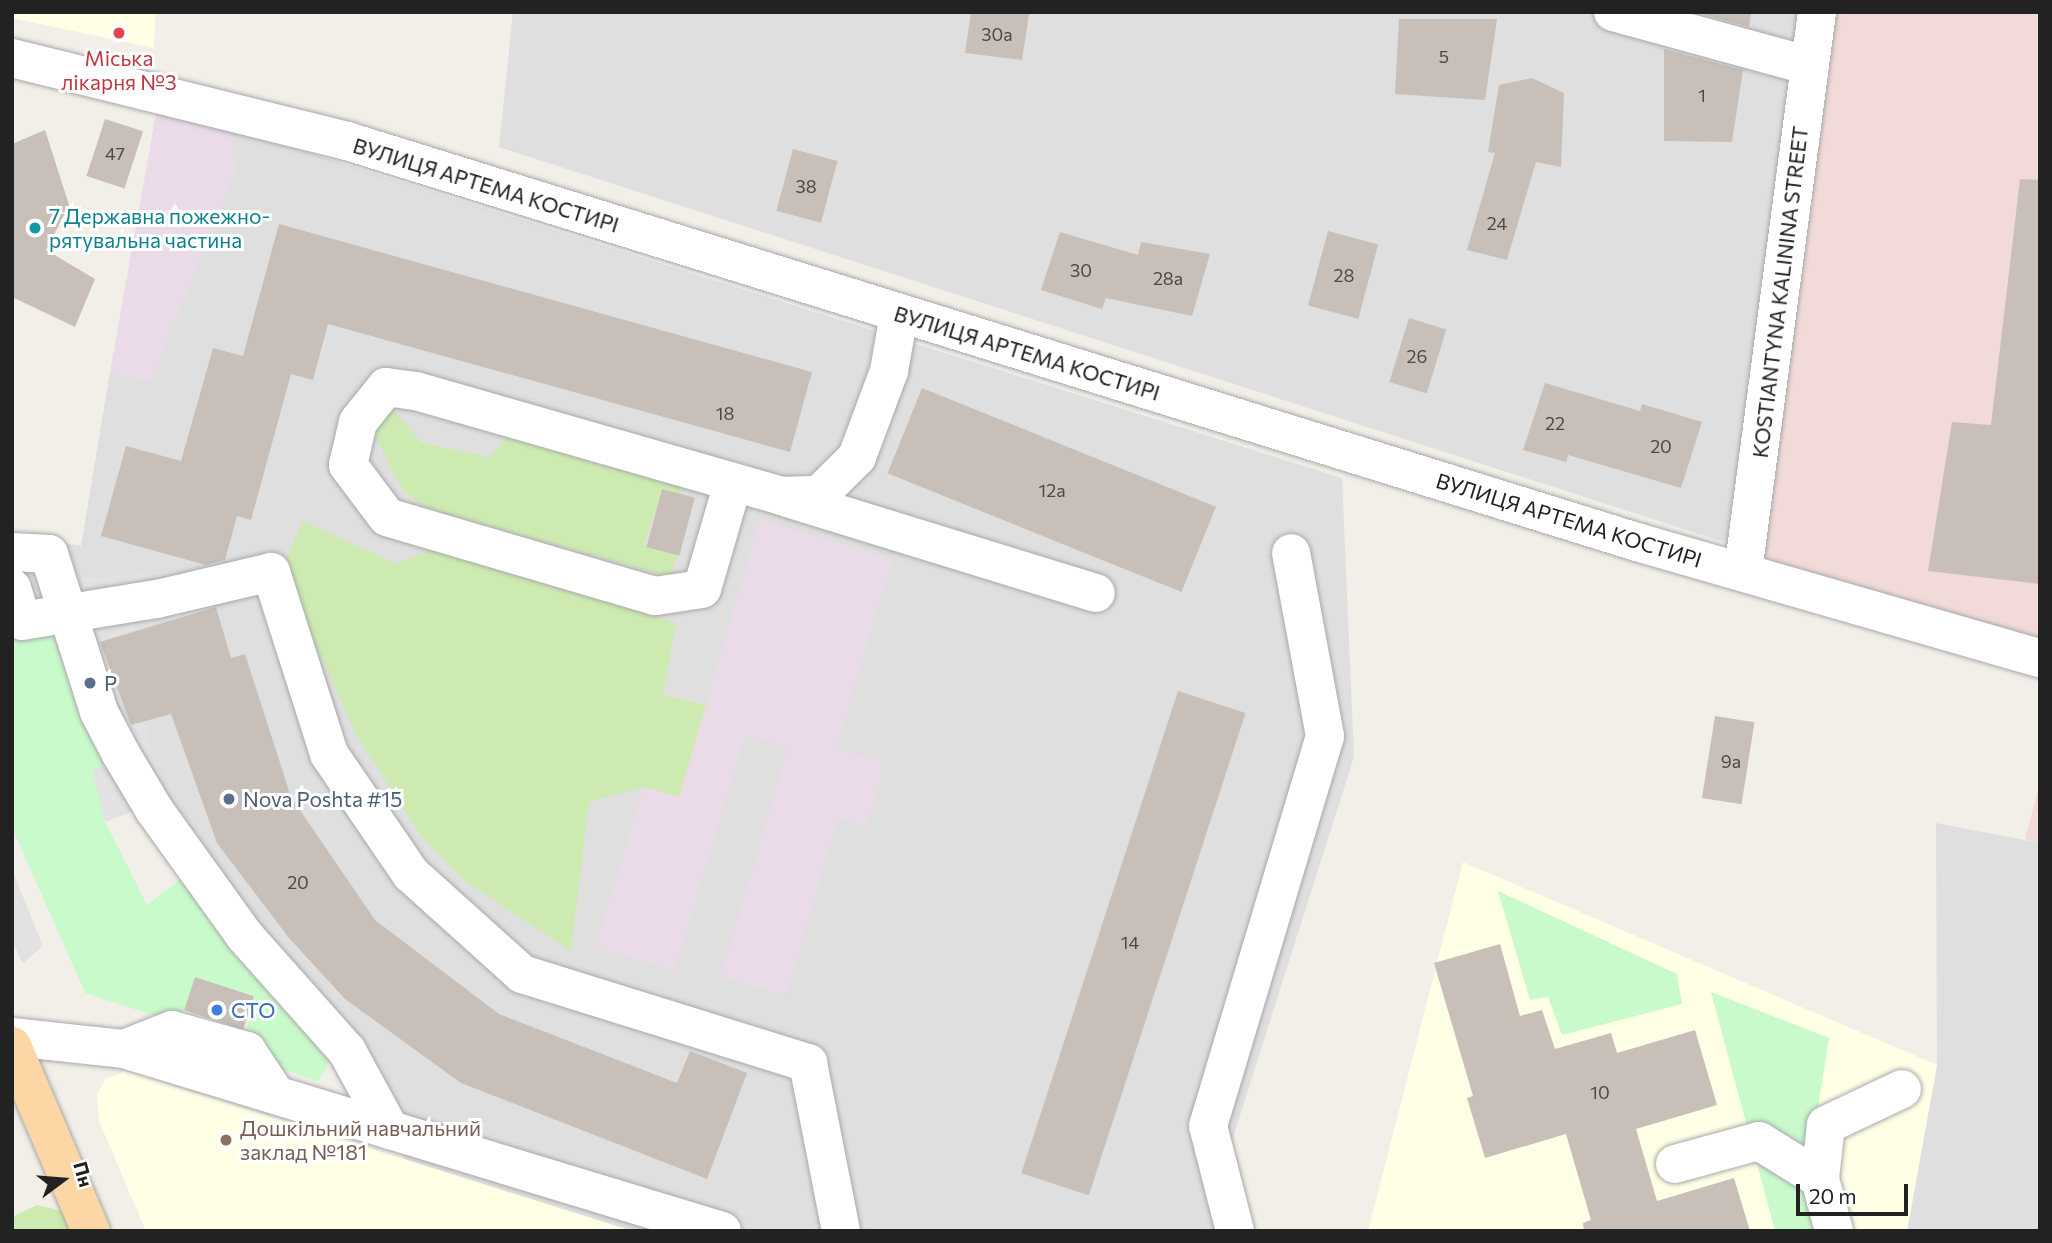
<!DOCTYPE html>
<meta charset="utf-8">
<style>
body{margin:0}
#map{position:relative;width:2052px;height:1243px;overflow:hidden;background:#f2efe9;font-family:Commissioner,sans-serif}
div>[style]{position:absolute}
[style*='--x']{left:calc(var(--x)*1px);top:calc(var(--y)*1px);width:calc(var(--w)*1px);rotate:calc(var(--a)*1deg)}
.residential>*{inset:0;background:#e0dfdf}
.commercial>*{inset:0;background:#f2dad9}
.industrial>*{inset:0;background:#ebdbe8}
.education>*{inset:0;background:#ffffe5}
.grass>*{inset:0;background:#cdebb0}
.park>*{inset:0;background:#c8facc}
.parking>*{inset:0;background:#e2e2e2}
.building>*{inset:0;background:#c7bfb8;transform-origin:0 0}
.roads{filter:drop-shadow(0 0 2px #a9a9a9) drop-shadow(0 0 2px #a9a9a9)}
.minor>*{height:38px;margin:-19px;padding:0 19px;transform-origin:19px;border-radius:19px;background:#fff}
.major>*{height:38px;margin:-19px;padding:0 19px;transform-origin:19px;border-radius:19px;background:#fcd6a4}
.dots>*{width:19px;height:19px;translate:-50% -50%;box-sizing:border-box;border:4px solid #fff;border-radius:50%}
span{translate:-50% -50%;white-space:nowrap;text-align:center;line-height:1.15;-webkit-text-stroke:6px #fff;paint-order:stroke}
.number-label{font-size:18px;color:#4b4948}
.number-label span{-webkit-text-stroke-width:0}
.health-label{font-size:21px;color:#be3a42}
.street-label{font-size:21px;color:#222}
.culture-label{font-size:21px;color:#0d838f}
.left{translate:0 -50%;text-align:left}
.service-label{font-size:21px;color:#4e5e75}
.shop-label{font-size:21px;color:#366cbe}
.education-label{font-size:21px;color:#785e54}
.frame{position:absolute;inset:0;border:14px solid #222;pointer-events:none}
.north{position:absolute;left:28px;top:1145px;width:70px;height:70px;-webkit-text-stroke:5px #fff;paint-order:stroke;rotate:74deg;font-size:19px;font-weight:700;line-height:28px;text-align:center;color:#222}
.north::after{content:'';display:block;margin:auto;width:24px;height:32px;background:#222;clip-path:polygon(50% 0,100% 100%,50% 72%,0 100%)}
.scale{position:absolute;left:1796px;top:1184px;width:112px;height:32px;box-sizing:border-box;border:4px solid #222;border-top:0;padding-left:9px;font-size:21px;line-height:24px;white-space:nowrap;color:#222;-webkit-text-stroke:5px #fff;paint-order:stroke}
</style>
<div id="map">
<div class="residential">
<div style="clip-path:polygon(513px 12px,1799px 12px,1727px 543px,499px 147px)"></div>
<div style="clip-path:polygon(221px 125px,1342px 478px,1354px 757px,1229px 1150px,1254px 1231px,632px 1231px,404px 1159px,391px 1103px,118px 729px,54px 541px,81px 546px,110px 372px,150px 381px,235px 169px)"></div>
<div style="clip-path:polygon(1936px 823px,2040px 843px,2040px 1231px,1907px 1231px,1937px 1065px)"></div>
</div>
<div class="commercial">
<div style="clip-path:polygon(1824px 12px,2040px 12px,2040px 648px,1753px 565px)"></div>
<div style="clip-path:polygon(2040px 783px,2040px 843px,2025px 839px)"></div>
</div>
<div class="industrial">
<div style="clip-path:polygon(157px 108px,221px 125px,231px 138px,235px 169px,150px 382px,110px 372px)"></div>
<div style="clip-path:polygon(760px 520px,892px 559px,836px 748px,885px 763px,866px 826px,838px 818px,786px 996px,721px 976px,788px 748px,745px 735px,675px 970px,596px 947px,644px 787px,679px 797px)"></div>
</div>
<div class="education">
<div style="clip-path:polygon(12px 12px,155px 12px,154px 48px,12px 18px)"></div>
<div style="clip-path:polygon(1463px 862px,1937px 1065px,1907px 1231px,1368px 1231px)"></div>
<div style="clip-path:polygon(125px 1071px,404px 1159px,632px 1231px,146px 1231px,99px 1121px,97px 1094px,106px 1079px)"></div>
</div>
<div class="grass">
<div style="clip-path:polygon(393px 409px,421px 443px,490px 457px,513px 430px,682px 480px,681px 494px,662px 489px,644px 545px,677px 556px,670px 577px,428px 509px,402px 490px,370px 425px)"></div>
<div style="clip-path:polygon(303px 521px,396px 564px,445px 544px,676px 623px,663px 695px,706px 705px,679px 797px,644px 787px,589px 802px,571px 951px,465px 881px,422px 837px,355px 733px,282px 568px)"></div>
<div style="clip-path:polygon(37px 1205px,75px 1214px,82px 1231px,12px 1231px,12px 1217px)"></div>
</div>
<div class="park">
<div style="clip-path:polygon(60px 632px,104px 765px,92px 770px,105px 822px,147px 905px,186px 875px,331px 1058px,318px 1082px,264px 1062px,243px 1045px,254px 996px,195px 977px,180px 1024px,85px 993px,12px 827px,12px 642px)"></div>
<div style="clip-path:polygon(1498px 891px,1677px 974px,1682px 1004px,1562px 1035px,1548px 997px,1530px 1000px)"></div>
<div style="clip-path:polygon(1711px 992px,1829px 1038px,1810px 1158px,1819px 1231px,1775px 1231px)"></div>
</div>
<div class="parking">
<div style="clip-path:polygon(12px 538px,67px 579px,170px 572px,182px 615px,92px 644px,119px 729px,143px 722px,167px 798px,105px 822px,92px 770px,104px 765px,61px 632px,12px 642px)"></div>
<div style="clip-path:polygon(12px 870px,43px 946px,22px 964px,12px 938px)"></div>
</div>
<div class="building">
<div style="clip-path:polygon(971px 12px,1029px 14px,1022px 60px,965px 53px)"></div>
<div style="clip-path:polygon(1705px 12px,1751px 12px,1749px 27px,1705px 15px)"></div>
<div style="clip-path:polygon(1399px 19px,1497px 19px,1485px 100px,1395px 94px)"></div>
<div style="clip-path:polygon(1664px 49px,1743px 70px,1732px 142px,1664px 141px)"></div>
<div style="clip-path:polygon(1532px 78px,1564px 93px,1561px 167px,1536px 162px,1507px 260px,1467px 250px,1495px 153px,1488px 152px,1499px 85px)"></div>
<div style="left:105px;top:119px;width:40px;height:60px;rotate:18deg"></div>
<div style="clip-path:polygon(45px 130px,69px 205px,46px 250px,95px 279px,75px 327px,12px 297px,12px 144px)"></div>
<div style="left:793px;top:149px;width:46px;height:64px;rotate:15deg"></div>
<div style="clip-path:polygon(2020px 179px,2040px 180px,2040px 584px,1928px 571px,1952px 422px,1991px 425px)"></div>
<div style="clip-path:polygon(279px 224px,812px 372px,790px 452px,328px 324px,313px 380px,291px 374px,251px 520px,237px 516px,225px 560px,206px 565px,101px 536px,126px 446px,181px 461px,213px 348px,243px 356px)"></div>
<div style="left:1328px;top:231px;width:52px;height:77px;rotate:15deg"></div>
<div style="clip-path:polygon(1060px 232px,1138px 255px,1141px 242px,1210px 254px,1192px 316px,1106px 298px,1102px 309px,1041px 290px)"></div>
<div style="left:1409px;top:318px;width:39px;height:67px;rotate:17deg"></div>
<div style="clip-path:polygon(1545px 383px,1640px 411px,1642px 404px,1702px 422px,1681px 488px,1568px 455px,1566px 462px,1523px 450px)"></div>
<div style="left:922px;top:388px;width:317px;height:92px;rotate:22deg"></div>
<div style="left:662px;top:489px;width:34px;height:60px;rotate:15deg"></div>
<div style="clip-path:polygon(216px 607px,231px 658px,245px 654px,291px 797px,375px 920px,499px 1014px,677px 1083px,690px 1051px,747px 1073px,707px 1179px,461px 1083px,345px 999px,289px 938px,217px 843px,171px 714px,131px 725px,100px 642px)"></div>
<div style="left:1178px;top:691px;width:71px;height:507px;rotate:18deg"></div>
<div style="left:1715px;top:716px;width:40px;height:83px;rotate:9deg"></div>
<div style="clip-path:polygon(1500px 944px,1520px 1016px,1542px 1010px,1555px 1049px,1611px 1033px,1617px 1053px,1695px 1030px,1717px 1105px,1636px 1129px,1657px 1201px,1734px 1178px,1750px 1231px,1584px 1231px,1583px 1223px,1591px 1220px,1566px 1134px,1485px 1158px,1467px 1098px,1473px 1096px,1434px 963px)"></div>
<div style="left:195px;top:977px;width:62px;height:35px;rotate:18deg"></div>
</div>
<div class="roads">
<div class="minor">
<div style="--x:1613;--y:12;--w:204;--a:15.3"></div>
<div style="--x:12;--y:58;--w:345;--a:13.9"></div>
<div style="--x:347;--y:141;--w:1351;--a:17.27"></div>
<div style="--x:1637;--y:542;--w:419;--a:16.1"></div>
<div style="--x:733;--y:483;--w:110;--a:106.3"></div>
<div style="--x:702;--y:589;--w:48;--a:171.5"></div>
<div style="--x:655;--y:596;--w:279;--a:-163.6"></div>
<div style="--x:387;--y:517;--w:65;--a:-126.9"></div>
<div style="--x:348;--y:465;--w:44;--a:-76.9"></div>
<div style="--x:358;--y:422;--w:45;--a:-51.3"></div>
<div style="--x:386;--y:387;--w:30;--a:8"></div>
<div style="--x:416;--y:391;--w:380;--a:16"></div>
<div style="--x:781;--y:496;--w:38;--a:-2"></div>
<div style="--x:819;--y:495;--w:54;--a:-45"></div>
<div style="--x:857;--y:457;--w:92;--a:-69.6"></div>
<div style="--x:889;--y:371;--w:58;--a:-80"></div>
<div style="--x:787;--y:498;--w:323;--a:17.1"></div>
<div style="--x:12;--y:552;--w:37;--a:3"></div>
<div style="--x:49;--y:554;--w:166;--a:72.4"></div>
<div style="--x:99;--y:712;--w:47;--a:62.4"></div>
<div style="--x:121;--y:754;--w:66;--a:59.2"></div>
<div style="--x:155;--y:811;--w:153;--a:54.3"></div>
<div style="--x:244;--y:935;--w:155;--a:48.4"></div>
<div style="--x:347;--y:1051;--w:90;--a:61.4"></div>
<div style="--x:1743;--y:572;--w:565;--a:-82.47"></div>
<div style="--x:12;--y:588;--w:34;--a:73"></div>
<div style="--x:22;--y:621;--w:137;--a:-9.3"></div>
<div style="--x:157;--y:599;--w:117;--a:-13.3"></div>
<div style="--x:271;--y:572;--w:191;--a:72.3"></div>
<div style="--x:329;--y:754;--w:145;--a:55.7"></div>
<div style="--x:411;--y:874;--w:149;--a:42"></div>
<div style="--x:522;--y:974;--w:300;--a:17.3"></div>
<div style="--x:808;--y:1063;--w:171;--a:78.9"></div>
<div style="--x:12;--y:1037;--w:113;--a:6.1"></div>
<div style="--x:124;--y:1049;--w:625;--a:16.93"></div>
<div style="--x:124;--y:1049;--w:52;--a:-21.6"></div>
<div style="--x:172;--y:1030;--w:78;--a:15.6"></div>
<div style="--x:247;--y:1051;--w:53;--a:56.6"></div>
<div style="--x:1675;--y:1164;--w:87;--a:-15.3"></div>
<div style="--x:1759;--y:1141;--w:72;--a:31.9"></div>
<div style="--x:1820;--y:1179;--w:54;--a:74.9"></div>
<div style="--x:1820;--y:1179;--w:54;--a:-83.7"></div>
<div style="--x:1826;--y:1125;--w:84;--a:-25.3"></div>
<div style="--x:1235;--y:1231;--w:108;--a:-104.4"></div>
<div style="--x:1208;--y:1126;--w:407;--a:-73.3"></div>
<div style="--x:1325;--y:736;--w:186;--a:-100.5"></div>
</div>
<div class="major">
<div style="--x:12;--y:1046;--w:201;--a:66.9"></div>
</div>
</div>
<div class="dots">
<div style="left:119px;top:33px;background:#e0444e"></div>
<div style="left:35px;top:228px;background:#0f9aa8"></div>
<div style="left:90px;top:683px;background:#5c6f8a"></div>
<div style="left:229px;top:799px;background:#5c6f8a"></div>
<div style="left:217px;top:1010px;background:#3f7fe0"></div>
<div style="left:226px;top:1140px;background:#8d6e63"></div>
</div>
<div class="number-label">
<span style="left:997px;top:34px">30а</span>
<span style="left:1444px;top:56px">5</span>
<span style="left:1702px;top:95px">1</span>
<span style="left:115px;top:153px">47</span>
<span style="left:806px;top:186px">38</span>
<span style="left:1497px;top:223px">24</span>
<span style="left:1081px;top:270px">30</span>
<span style="left:1344px;top:275px">28</span>
<span style="left:1168px;top:278px">28а</span>
<span style="left:1417px;top:356px">26</span>
<span style="left:725px;top:413px">18</span>
<span style="left:1555px;top:423px">22</span>
<span style="left:1661px;top:446px">20</span>
<span style="left:1052px;top:490px">12а</span>
<span style="left:1731px;top:761px">9а</span>
<span style="left:298px;top:882px">20</span>
<span style="left:1130px;top:942px">14</span>
<span style="left:1600px;top:1092px">10</span>
</div>
<div class="health-label">
<span style="left:119px;top:70px">Міська<br>лікарня №3</span>
</div>
<div class="street-label">
<span style="left:486px;top:185px;rotate:17deg">ВУЛИЦЯ АРТЕМА КОСТИРІ</span>
<span style="left:1780px;top:292px;rotate:-83deg">KOSTIANTYNA KALININA STREET</span>
<span style="left:1027px;top:353px;rotate:17deg">ВУЛИЦЯ АРТЕМА КОСТИРІ</span>
<span style="left:1569px;top:520px;rotate:17deg">ВУЛИЦЯ АРТЕМА КОСТИРІ</span>
</div>
<div class="culture-label">
<span class="left" style="left:49px;top:228px">7 Державна пожежно-<br>рятувальна частина</span>
</div>
<div class="service-label">
<span class="left" style="left:104px;top:683px">Р</span>
<span class="left" style="left:243px;top:799px">Nova Poshta #15</span>
</div>
<div class="shop-label">
<span class="left" style="left:231px;top:1010px">СТО</span>
</div>
<div class="education-label">
<span class="left" style="left:240px;top:1140px">Дошкільний навчальний<br>заклад №181</span>
</div>
<div class="frame"></div>
<div class="north">Пн</div>
<div class="scale">20 m</div>
</div>
